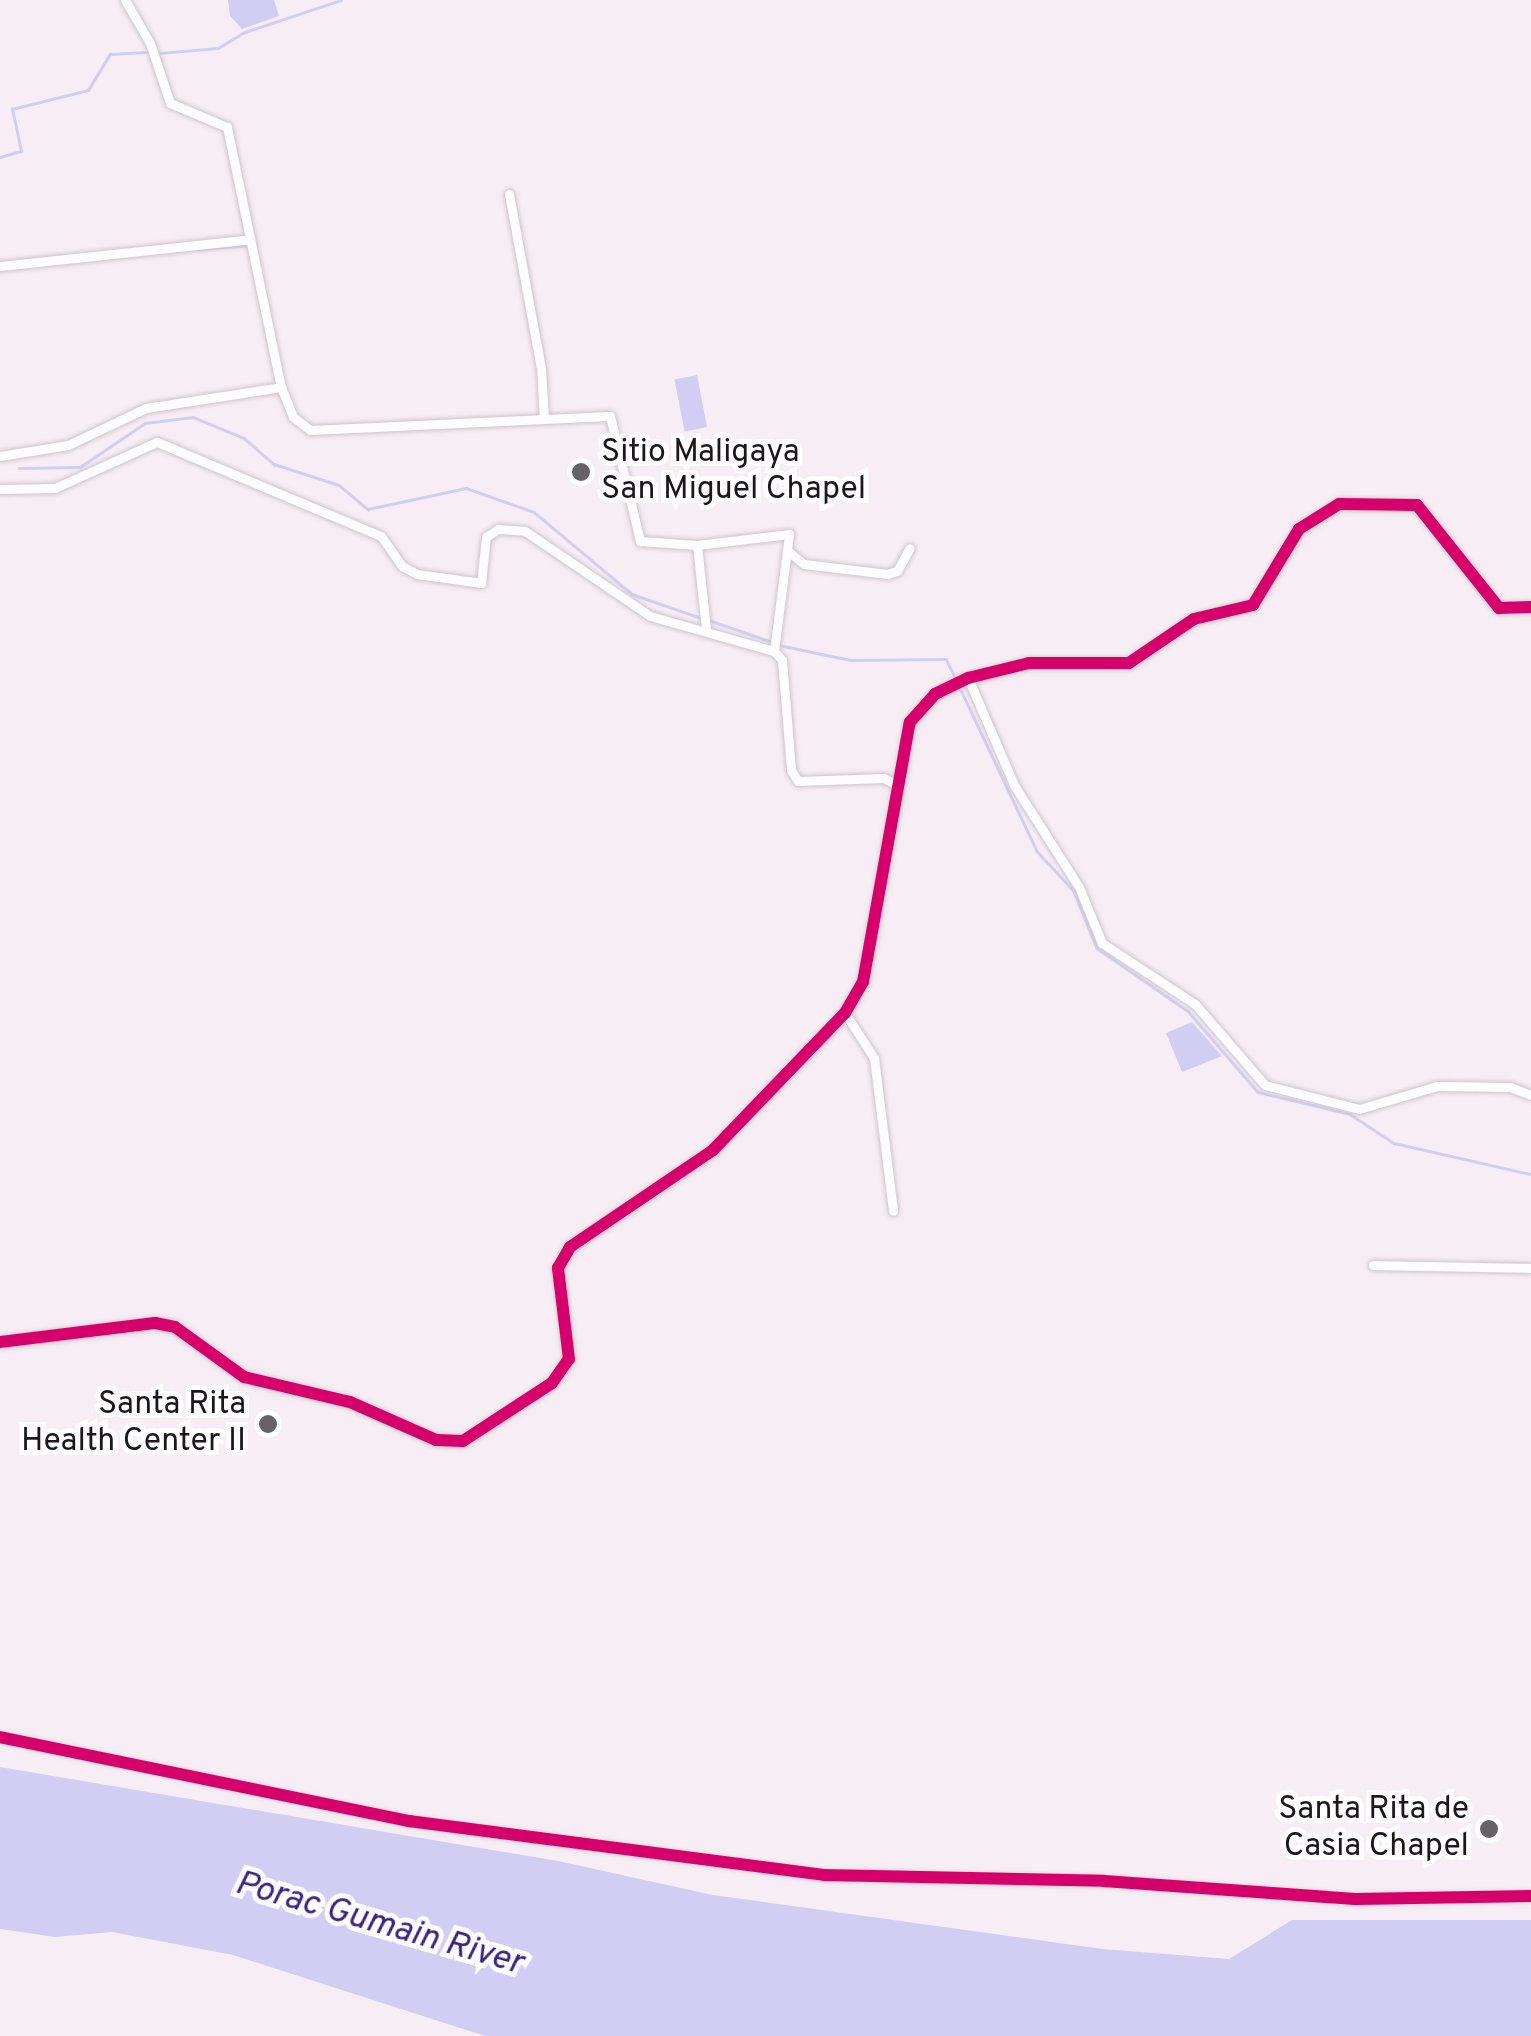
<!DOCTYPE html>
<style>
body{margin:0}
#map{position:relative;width:1531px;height:2036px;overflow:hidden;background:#f7eef5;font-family:Overpass,sans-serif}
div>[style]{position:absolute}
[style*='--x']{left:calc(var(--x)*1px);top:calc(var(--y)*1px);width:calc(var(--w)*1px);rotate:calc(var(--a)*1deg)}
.water>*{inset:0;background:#d2cef3;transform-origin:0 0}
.stream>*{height:2.5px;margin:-1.25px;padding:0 1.25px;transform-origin:1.25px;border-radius:1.25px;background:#d2cef3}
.roads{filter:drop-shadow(0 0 2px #cdc5cb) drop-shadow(0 0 2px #cdc5cb)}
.minor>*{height:9px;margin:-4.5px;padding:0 4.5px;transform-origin:4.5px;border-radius:4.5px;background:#fefcfe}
.tertiary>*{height:11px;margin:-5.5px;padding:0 5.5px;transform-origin:5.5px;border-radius:5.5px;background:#fefcfe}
.cycleway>*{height:12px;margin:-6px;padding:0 6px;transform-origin:6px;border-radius:6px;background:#d6006c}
.dots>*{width:28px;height:28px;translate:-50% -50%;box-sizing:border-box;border:5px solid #fdfdfd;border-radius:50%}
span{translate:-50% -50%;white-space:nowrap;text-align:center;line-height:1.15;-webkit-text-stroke:10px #fdfdfd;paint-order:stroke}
.poi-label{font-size:32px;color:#1b161a}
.left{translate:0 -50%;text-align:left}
.right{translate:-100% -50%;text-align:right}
.water-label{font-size:35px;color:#392280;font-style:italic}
</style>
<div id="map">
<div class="water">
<div style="clip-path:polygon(228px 0,274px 0,279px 16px,242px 29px,230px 16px)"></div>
<div style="left:697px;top:375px;width:53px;height:23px;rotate:79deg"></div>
<div style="clip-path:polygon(1192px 1022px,1222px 1056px,1182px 1072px,1166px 1033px)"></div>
<div style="clip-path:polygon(0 1767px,558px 1861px,713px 1895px,1102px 1949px,1229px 1959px,1292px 1920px,1531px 1920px,1531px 2036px,485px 2036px,233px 1955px,112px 1932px,55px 1937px,0 1929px)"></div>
</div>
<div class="stream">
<div style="--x:160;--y:53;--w:58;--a:-4.9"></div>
<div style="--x:218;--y:48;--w:31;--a:-31"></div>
<div style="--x:245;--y:32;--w:101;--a:-18.4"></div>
<div style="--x:0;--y:157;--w:22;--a:-16"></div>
<div style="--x:21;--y:151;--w:43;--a:-102.1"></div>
<div style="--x:12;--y:109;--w:78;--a:-14"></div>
<div style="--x:88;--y:90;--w:42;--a:-58.6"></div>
<div style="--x:110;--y:54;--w:36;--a:-3"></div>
<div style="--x:197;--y:249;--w:52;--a:-4.4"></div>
<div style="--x:19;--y:468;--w:61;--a:-0.9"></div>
<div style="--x:80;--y:467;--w:78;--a:-34.1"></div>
<div style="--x:145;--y:423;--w:48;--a:-7.1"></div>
<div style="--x:193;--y:417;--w:55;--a:22.4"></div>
<div style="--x:244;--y:438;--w:40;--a:41"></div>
<div style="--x:274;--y:464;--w:68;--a:17.9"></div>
<div style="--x:339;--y:485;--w:38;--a:40"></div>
<div style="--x:368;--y:509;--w:100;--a:-12.1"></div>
<div style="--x:466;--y:488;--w:72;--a:19.4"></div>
<div style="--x:534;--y:512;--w:128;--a:39.9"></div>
<div style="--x:632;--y:594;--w:73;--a:19.2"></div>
<div style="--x:709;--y:620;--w:67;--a:19.2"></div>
<div style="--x:779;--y:645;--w:74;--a:11.8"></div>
<div style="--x:851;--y:660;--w:95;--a:-0.6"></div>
<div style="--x:946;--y:659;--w:25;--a:63"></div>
<div style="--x:960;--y:688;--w:180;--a:64.7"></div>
<div style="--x:1037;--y:851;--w:54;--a:47.2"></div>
<div style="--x:1074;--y:891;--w:61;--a:68"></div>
<div style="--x:1097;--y:948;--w:111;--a:34.7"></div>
<div style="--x:1188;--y:1011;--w:107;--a:49.2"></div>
<div style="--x:1258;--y:1092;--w:95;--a:13.4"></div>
<div style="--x:1350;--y:1114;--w:53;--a:33.4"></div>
<div style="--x:1394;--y:1143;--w:140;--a:12.8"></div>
</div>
<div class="roads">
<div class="minor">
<div style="--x:125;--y:0;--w:50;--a:59.8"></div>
<div style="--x:150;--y:43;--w:63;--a:71.6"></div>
<div style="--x:170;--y:103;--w:62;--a:22.8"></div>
<div style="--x:227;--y:127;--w:266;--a:78.3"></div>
<div style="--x:509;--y:194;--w:177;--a:79.6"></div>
<div style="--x:541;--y:368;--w:50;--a:86.6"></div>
<div style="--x:0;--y:266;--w:252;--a:-6.1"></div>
<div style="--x:0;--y:456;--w:69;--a:-9.2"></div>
<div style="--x:68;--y:445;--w:86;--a:-25.4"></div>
<div style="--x:146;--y:408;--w:137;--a:-8.8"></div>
<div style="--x:281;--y:387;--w:32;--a:68"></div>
<div style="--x:293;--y:417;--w:21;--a:37"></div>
<div style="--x:310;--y:430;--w:300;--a:-2.7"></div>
<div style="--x:610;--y:416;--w:129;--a:76.5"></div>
<div style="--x:640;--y:541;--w:57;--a:4"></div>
<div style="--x:697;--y:545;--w:93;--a:-6.8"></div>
<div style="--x:789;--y:534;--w:118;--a:97.3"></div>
<div style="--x:0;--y:489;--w:55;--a:-1"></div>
<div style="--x:55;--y:488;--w:112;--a:-24.3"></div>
<div style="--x:157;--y:442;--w:243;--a:22.8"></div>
<div style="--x:381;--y:536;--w:37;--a:55"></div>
<div style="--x:402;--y:566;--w:17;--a:28"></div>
<div style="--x:417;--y:574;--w:65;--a:8"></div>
<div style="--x:481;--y:583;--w:46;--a:-83.8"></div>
<div style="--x:486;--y:537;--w:14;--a:-34"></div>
<div style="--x:498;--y:529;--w:27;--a:4"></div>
<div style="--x:525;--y:531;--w:151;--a:34.2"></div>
<div style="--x:650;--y:616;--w:129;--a:15.8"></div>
<div style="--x:774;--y:651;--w:12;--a:48"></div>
<div style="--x:782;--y:660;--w:110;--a:85.3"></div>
<div style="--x:791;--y:770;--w:13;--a:58"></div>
<div style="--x:798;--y:781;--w:86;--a:-2"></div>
<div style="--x:884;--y:778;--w:13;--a:29"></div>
<div style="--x:697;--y:545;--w:84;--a:83.9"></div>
<div style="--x:789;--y:552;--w:19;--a:39"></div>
<div style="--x:804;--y:564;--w:84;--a:6.9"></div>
<div style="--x:887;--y:574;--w:10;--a:-17"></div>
<div style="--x:897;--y:571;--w:26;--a:-61"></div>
<div style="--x:968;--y:678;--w:116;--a:66.7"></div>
<div style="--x:1014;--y:785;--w:121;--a:57.5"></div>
<div style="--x:1079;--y:887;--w:61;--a:67.7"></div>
<div style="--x:1102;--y:943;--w:111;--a:33.3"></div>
<div style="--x:1195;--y:1004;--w:107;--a:49.2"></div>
<div style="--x:1265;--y:1085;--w:97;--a:14.3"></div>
<div style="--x:1359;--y:1109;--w:81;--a:-16.4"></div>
<div style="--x:1437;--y:1086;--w:73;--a:0.8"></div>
<div style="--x:1510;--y:1087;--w:22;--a:21"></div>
<div style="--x:845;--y:1013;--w:54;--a:57.2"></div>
<div style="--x:874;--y:1058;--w:154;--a:82.9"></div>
<div style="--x:1373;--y:1265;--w:158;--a:1.1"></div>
<div style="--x:0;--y:1737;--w:418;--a:11.6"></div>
<div style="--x:409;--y:1821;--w:418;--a:7.4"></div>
<div style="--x:824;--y:1875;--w:280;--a:1.2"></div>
<div style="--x:1104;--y:1881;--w:252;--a:4.1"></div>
<div style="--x:1355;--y:1899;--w:176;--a:-1"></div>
</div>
<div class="tertiary">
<div style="--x:0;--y:1342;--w:156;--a:-7"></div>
<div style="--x:155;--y:1323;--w:20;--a:11"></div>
<div style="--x:175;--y:1327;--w:85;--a:35.9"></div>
<div style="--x:244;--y:1377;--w:109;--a:13.3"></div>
<div style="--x:350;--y:1402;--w:94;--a:23.8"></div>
<div style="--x:436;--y:1440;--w:27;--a:2"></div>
<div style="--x:463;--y:1441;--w:106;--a:-33.1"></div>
<div style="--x:552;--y:1383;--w:29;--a:-55"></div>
<div style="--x:569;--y:1359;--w:92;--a:-96.9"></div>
<div style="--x:558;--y:1268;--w:24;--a:-60"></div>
<div style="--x:570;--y:1247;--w:173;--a:-34.1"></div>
<div style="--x:713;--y:1150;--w:190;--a:-46.1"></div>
<div style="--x:845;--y:1013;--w:36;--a:-60"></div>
<div style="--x:863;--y:982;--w:264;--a:-79.8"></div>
<div style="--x:910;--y:722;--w:38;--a:-48"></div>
<div style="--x:935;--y:694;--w:37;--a:-26"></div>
<div style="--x:968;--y:678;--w:63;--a:-13.8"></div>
<div style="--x:1029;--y:663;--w:100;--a:0"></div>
<div style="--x:1129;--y:663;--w:78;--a:-34.1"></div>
<div style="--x:1194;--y:619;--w:61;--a:-13.3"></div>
<div style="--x:1253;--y:605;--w:89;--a:-58.8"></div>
<div style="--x:1299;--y:529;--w:47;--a:-32"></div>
<div style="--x:1339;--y:504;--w:78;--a:0.7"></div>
<div style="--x:1417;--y:505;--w:132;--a:51.5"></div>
<div style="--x:1499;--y:608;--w:32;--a:-2"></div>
</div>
</div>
<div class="cycleway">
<div style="--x:0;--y:1342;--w:156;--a:-7"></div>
<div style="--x:155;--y:1323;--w:20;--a:11"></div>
<div style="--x:175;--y:1327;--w:85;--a:35.9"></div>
<div style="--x:244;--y:1377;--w:109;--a:13.3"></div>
<div style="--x:350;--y:1402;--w:94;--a:23.8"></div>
<div style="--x:436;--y:1440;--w:27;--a:2"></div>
<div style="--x:463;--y:1441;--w:106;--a:-33.1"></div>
<div style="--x:552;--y:1383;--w:29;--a:-55"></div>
<div style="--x:569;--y:1359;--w:92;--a:-96.9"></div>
<div style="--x:558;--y:1268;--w:24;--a:-60"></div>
<div style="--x:570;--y:1247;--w:173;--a:-34.1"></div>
<div style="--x:713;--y:1150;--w:190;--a:-46.1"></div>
<div style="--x:845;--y:1013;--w:36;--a:-60"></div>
<div style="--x:863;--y:982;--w:264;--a:-79.8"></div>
<div style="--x:910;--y:722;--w:38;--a:-48"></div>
<div style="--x:935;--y:694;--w:37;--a:-26"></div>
<div style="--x:968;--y:678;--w:63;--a:-13.8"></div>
<div style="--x:1029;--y:663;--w:100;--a:0"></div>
<div style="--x:1129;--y:663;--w:78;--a:-34.1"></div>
<div style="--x:1194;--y:619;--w:61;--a:-13.3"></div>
<div style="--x:1253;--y:605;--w:89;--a:-58.8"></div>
<div style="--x:1299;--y:529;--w:47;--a:-32"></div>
<div style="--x:1339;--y:504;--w:78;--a:0.7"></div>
<div style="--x:1417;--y:505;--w:132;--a:51.5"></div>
<div style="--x:1499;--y:608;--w:32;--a:-2"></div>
<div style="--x:0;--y:1737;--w:418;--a:11.6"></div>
<div style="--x:409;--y:1821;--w:418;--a:7.4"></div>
<div style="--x:824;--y:1875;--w:280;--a:1.2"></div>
<div style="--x:1104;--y:1881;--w:252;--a:4.1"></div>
<div style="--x:1355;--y:1899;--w:176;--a:-1"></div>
</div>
<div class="dots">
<div style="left:581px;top:472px;background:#686267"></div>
<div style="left:268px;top:1424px;background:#686267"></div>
<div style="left:1489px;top:1829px;background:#686267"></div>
</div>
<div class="poi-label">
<span class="left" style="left:601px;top:472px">Sitio Maligaya<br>San Miguel Chapel</span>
<span class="right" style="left:246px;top:1424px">Santa Rita<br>Health Center II</span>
<span class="right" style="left:1469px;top:1829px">Santa Rita de<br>Casia Chapel</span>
</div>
<div class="water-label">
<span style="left:379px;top:1924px;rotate:16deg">Porac Gumain River</span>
</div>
</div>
